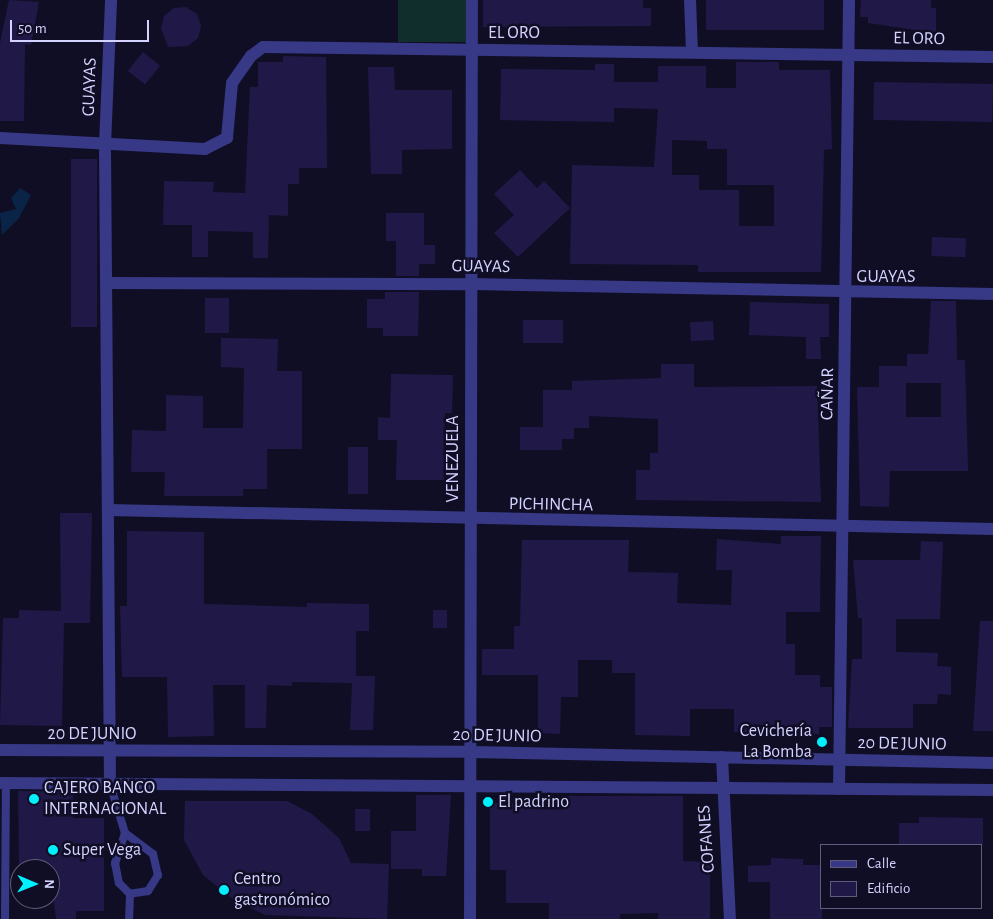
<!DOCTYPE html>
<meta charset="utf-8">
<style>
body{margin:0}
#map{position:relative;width:993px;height:919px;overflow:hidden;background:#100e25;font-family:"Alegreya Sans",sans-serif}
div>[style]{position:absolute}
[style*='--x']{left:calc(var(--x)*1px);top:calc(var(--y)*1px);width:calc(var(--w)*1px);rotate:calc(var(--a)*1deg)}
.green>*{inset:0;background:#102f2c;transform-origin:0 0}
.water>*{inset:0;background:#0a2448}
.building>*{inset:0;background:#201947;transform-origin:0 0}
.service>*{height:8px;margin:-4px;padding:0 4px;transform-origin:4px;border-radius:4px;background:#373886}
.minor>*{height:12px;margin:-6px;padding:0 6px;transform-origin:6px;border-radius:6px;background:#373886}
.tertiary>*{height:12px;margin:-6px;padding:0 6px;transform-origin:6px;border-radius:6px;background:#373886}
.dots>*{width:14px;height:14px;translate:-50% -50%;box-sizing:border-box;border:2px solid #100e25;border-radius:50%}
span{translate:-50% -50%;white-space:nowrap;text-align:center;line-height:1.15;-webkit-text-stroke:5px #100e25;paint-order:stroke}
.street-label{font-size:18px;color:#d4d2ff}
.poi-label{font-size:18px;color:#d4d2ff}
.right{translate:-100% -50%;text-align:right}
.left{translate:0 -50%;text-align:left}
.legend{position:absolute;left:820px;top:844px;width:162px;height:65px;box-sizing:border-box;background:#100e25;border:1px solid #5e5c7c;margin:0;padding:6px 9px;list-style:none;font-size:15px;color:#d4d2ff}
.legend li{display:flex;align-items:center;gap:10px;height:25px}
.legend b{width:25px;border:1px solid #5e5c7c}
.north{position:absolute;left:10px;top:859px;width:50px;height:50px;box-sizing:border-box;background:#100e25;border:1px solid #5e5c7c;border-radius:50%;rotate:91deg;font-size:14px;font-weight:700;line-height:20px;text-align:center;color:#d4d2ff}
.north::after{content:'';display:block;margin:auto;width:18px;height:22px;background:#00f1fd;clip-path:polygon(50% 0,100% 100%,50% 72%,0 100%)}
.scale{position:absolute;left:10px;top:20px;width:139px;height:22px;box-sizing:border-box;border:2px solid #d4d2ff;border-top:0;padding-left:6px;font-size:15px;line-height:18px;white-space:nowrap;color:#d4d2ff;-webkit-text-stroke:4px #100e25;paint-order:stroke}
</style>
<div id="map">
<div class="green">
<div style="left:398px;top:0;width:68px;height:42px"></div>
</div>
<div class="water">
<div style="clip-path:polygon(20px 188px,31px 195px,19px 218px,2px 235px,0 213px,16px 209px,11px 198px)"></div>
</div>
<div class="building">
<div style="clip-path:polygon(9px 0,39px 2px,31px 45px,25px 44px,24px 121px,0 121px,0 43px)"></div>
<div style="clip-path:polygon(483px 0,643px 0,643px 8px,651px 8px,651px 26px,483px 27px)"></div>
<div style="left:706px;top:0;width:118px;height:30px"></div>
<div style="clip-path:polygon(861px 0,931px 0,931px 8px,936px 8px,936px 33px,868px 23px,868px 17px,860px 17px)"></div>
<div style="clip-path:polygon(186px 7px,197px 14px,201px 26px,198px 38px,188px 46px,168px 47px,161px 28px,164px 16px,174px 8px)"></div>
<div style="left:143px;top:52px;width:22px;height:24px;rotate:39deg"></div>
<div style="clip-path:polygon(283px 56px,326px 57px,327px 168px,299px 168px,299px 184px,288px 184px,288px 216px,269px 215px,268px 258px,253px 258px,253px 232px,208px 231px,208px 257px,192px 257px,192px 225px,163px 225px,164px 181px,214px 182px,213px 192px,245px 193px,250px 87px,258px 87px,258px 62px,283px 62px)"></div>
<div style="clip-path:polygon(evenodd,736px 62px,779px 62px,779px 70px,830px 70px,832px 149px,824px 150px,821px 272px,698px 272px,698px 265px,570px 264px,572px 165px,654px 167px,658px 109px,614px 108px,614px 122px,500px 120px,501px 69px,595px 70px,595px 64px,614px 64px,614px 82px,658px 82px,658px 66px,706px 66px,706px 88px,736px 88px,736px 62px,672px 140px,707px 141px,707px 149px,727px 149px,727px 185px,774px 185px,774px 226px,739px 226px,739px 190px,699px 190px,699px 175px,672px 175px,672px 140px)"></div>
<div style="clip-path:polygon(368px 67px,394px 67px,395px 90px,452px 90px,452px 149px,402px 150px,402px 174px,371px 174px)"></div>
<div style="left:874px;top:82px;width:119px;height:38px;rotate:1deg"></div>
<div style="left:71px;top:159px;width:26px;height:168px"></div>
<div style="clip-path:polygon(520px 170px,537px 188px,544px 181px,570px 208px,518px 257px,494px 233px,514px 215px,494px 194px)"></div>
<div style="clip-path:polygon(386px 213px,424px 213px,424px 245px,435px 245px,435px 264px,419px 264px,419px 276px,396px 276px,396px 241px,386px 241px)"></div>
<div style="left:932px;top:237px;width:34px;height:19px;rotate:2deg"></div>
<div style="clip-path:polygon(385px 292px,419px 292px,418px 336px,383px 336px,383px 328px,367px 328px,367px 299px,385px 299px)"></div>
<div style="left:205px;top:298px;width:24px;height:35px"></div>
<div style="clip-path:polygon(evenodd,931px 301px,956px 301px,957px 360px,965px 360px,968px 471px,890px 471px,889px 507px,860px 506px,857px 387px,879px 387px,879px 366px,907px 366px,907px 354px,928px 354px,931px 301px,906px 383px,941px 383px,941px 417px,906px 417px,906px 383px)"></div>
<div style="clip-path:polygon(750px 302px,829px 304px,829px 337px,820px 337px,821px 359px,806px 359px,806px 337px,749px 335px)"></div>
<div style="left:523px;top:320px;width:40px;height:23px"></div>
<div style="left:713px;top:321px;width:19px;height:23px;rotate:87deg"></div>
<div style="clip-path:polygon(221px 338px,278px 339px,277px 371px,302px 371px,302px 449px,267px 449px,267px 489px,243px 489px,243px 496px,164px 496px,165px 472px,131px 472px,132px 430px,166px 431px,166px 395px,203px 396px,203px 428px,243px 428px,244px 368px,221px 367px)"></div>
<div style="clip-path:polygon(661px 364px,694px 364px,694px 387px,817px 386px,821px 502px,636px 500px,636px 470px,650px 470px,650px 453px,658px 453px,658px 419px,589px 416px,589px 428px,574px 428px,574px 439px,562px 439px,562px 450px,520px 450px,520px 427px,543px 427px,543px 390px,572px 390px,572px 381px,661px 378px)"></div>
<div style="clip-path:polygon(391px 374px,453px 375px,452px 413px,445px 413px,444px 480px,396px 480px,397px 440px,378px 440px,378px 417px,390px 418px)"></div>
<div style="left:348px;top:447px;width:20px;height:47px"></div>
<div style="clip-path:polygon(60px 513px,92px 513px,90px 623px,64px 623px,62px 726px,0 725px,3px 618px,19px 618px,19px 610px,61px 611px)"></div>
<div style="clip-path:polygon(127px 531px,204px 532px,204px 604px,307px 607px,307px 603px,369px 604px,369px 631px,356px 631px,356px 676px,375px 676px,373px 730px,350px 730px,352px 683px,292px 682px,292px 686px,267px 685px,266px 728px,245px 728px,245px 685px,213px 685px,214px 736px,168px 737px,167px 677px,122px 677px,120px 606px,127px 606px)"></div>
<div style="clip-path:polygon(781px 536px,821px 536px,820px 612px,786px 612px,786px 644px,795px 644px,795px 675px,820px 675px,820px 687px,832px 687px,832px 727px,819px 727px,819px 734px,734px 732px,734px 709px,690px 709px,690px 736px,635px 735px,635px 673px,612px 673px,612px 660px,578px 660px,578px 697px,561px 697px,560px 734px,538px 733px,538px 675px,482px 675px,482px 649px,514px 649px,514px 626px,520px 626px,522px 540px,629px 540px,628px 572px,678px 573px,677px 603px,731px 605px,732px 570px,716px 570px,717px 539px,781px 544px)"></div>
<div style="clip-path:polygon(921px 541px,943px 542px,940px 619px,896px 619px,896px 652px,938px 653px,937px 666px,951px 667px,951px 695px,938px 694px,937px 704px,913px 704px,913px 728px,848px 728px,852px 659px,862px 659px,862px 618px,858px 618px,853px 560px,920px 560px)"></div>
<div style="left:433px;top:610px;width:14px;height:18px"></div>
<div style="clip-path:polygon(980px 621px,993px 621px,993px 731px,973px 731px)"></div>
<div style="clip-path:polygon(18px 791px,73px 792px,73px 818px,104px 818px,104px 911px,76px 911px,76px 919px,56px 919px,50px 869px,19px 869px)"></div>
<div style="clip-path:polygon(416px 795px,451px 795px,446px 876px,422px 876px,422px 869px,391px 869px,391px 831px,416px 831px)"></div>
<div style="clip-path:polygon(562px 796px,683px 796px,683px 861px,710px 862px,710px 919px,658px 919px,658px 913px,620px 914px,620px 919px,549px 919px,549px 903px,506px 903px,506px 870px,490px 870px,490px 803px,562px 804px)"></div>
<div style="clip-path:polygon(185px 801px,287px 801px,312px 814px,339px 838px,351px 863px,389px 864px,387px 919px,265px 915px,233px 899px,203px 875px,184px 840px)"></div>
<div style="left:355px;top:809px;width:15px;height:22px"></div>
<div style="clip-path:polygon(919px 817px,983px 818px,983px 845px,899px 845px,899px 823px,919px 823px)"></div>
<div style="clip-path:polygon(771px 858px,803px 859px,803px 865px,822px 865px,822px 919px,770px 919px,770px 882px,748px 882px,748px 866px,771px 865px)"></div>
</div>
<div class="service">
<div style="--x:110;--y:784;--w:51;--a:73"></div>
<div style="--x:125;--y:833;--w:32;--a:108"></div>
<div style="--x:115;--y:863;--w:20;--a:79"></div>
<div style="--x:119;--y:883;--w:16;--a:45"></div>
<div style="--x:130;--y:894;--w:25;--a:92"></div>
<div style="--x:125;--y:833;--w:35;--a:37"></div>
<div style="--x:153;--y:854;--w:22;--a:77"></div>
<div style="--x:158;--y:875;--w:19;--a:122"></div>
<div style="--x:148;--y:891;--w:18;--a:171"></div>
<div style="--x:5;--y:919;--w:136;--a:-89.6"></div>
</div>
<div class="minor">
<div style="--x:690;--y:0;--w:51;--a:87.8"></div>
<div style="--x:0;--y:138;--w:205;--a:3.1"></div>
<div style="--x:205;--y:149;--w:25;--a:-27"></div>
<div style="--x:227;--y:138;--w:55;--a:-84.8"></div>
<div style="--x:232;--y:83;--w:33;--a:-55"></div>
<div style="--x:251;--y:56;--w:15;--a:-37"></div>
<div style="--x:263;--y:47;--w:730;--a:0.78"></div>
<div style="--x:106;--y:283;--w:366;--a:0.2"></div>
<div style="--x:472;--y:284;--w:521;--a:1.1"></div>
<div style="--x:109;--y:510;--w:884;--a:1.23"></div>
<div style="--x:722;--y:757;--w:162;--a:87.2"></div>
<div style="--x:110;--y:784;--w:639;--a:-90.45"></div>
<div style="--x:105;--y:145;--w:145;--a:-87.6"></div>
<div style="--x:839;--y:789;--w:789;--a:-89.27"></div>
<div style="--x:470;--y:919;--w:919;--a:-89.88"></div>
</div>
<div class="tertiary">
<div style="--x:0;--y:750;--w:470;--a:0.2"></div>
<div style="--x:470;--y:752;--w:523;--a:1.2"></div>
<div style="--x:0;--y:783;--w:993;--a:0.4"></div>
</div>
<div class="dots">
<div style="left:822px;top:742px;background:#00f1fd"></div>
<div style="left:34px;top:799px;background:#00f1fd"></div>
<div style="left:488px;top:802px;background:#00f1fd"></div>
<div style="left:53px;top:850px;background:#00f1fd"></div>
<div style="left:224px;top:890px;background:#00f1fd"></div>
</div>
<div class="street-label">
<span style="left:514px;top:33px">EL ORO</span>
<span style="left:919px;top:39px;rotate:1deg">EL ORO</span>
<span style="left:90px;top:87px;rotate:-88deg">GUAYAS</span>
<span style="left:481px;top:267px;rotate:1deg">GUAYAS</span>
<span style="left:886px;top:277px">GUAYAS</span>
<span style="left:828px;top:394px;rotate:-89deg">CAÑAR</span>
<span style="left:453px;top:459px;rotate:-90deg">VENEZUELA</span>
<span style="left:551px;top:505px;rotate:1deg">PICHINCHA</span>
<span style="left:92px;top:734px">20 DE JUNIO</span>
<span style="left:497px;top:736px;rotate:1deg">20 DE JUNIO</span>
<span style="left:902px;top:744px;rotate:1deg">20 DE JUNIO</span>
<span style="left:707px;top:839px;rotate:-94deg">COFANES</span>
</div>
<div class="poi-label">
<span class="right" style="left:812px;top:742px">Cevichería<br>La Bomba</span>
<span class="left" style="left:44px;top:799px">CAJERO BANCO<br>INTERNACIONAL</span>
<span class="left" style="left:498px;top:802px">El padrino</span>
<span class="left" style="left:63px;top:850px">Super Vega</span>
<span class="left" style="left:234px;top:890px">Centro<br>gastronómico</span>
</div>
<ul class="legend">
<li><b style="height:6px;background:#373886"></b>Calle</li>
<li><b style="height:14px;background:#201947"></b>Edificio</li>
</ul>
<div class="north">N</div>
<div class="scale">50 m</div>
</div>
